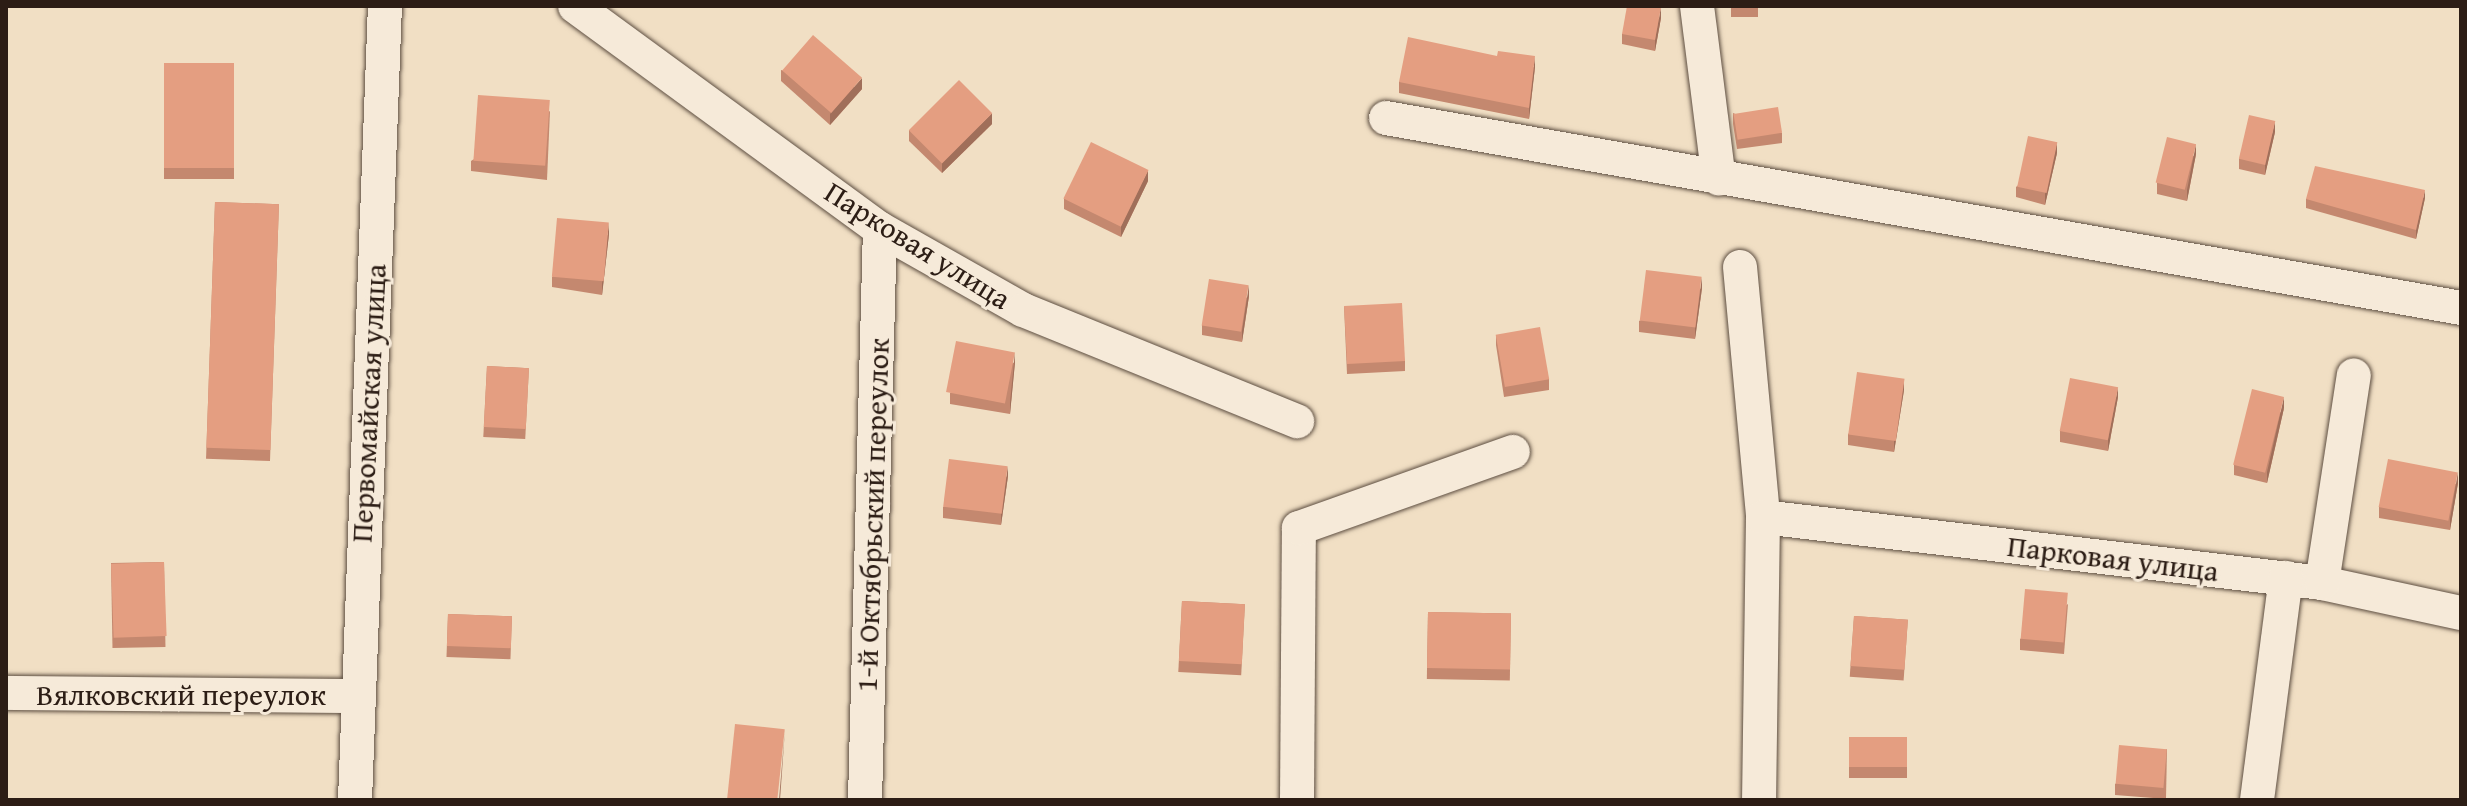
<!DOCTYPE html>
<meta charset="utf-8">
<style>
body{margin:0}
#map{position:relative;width:2467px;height:806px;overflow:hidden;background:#f1dfc4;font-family:"Gentium Book Plus",serif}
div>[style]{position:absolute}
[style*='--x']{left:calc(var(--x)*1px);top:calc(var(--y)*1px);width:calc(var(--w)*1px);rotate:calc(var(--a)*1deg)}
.roads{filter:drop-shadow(0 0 2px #5d4e41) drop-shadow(0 0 2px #5d4e41)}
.street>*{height:34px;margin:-17px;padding:0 17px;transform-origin:17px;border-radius:17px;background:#f6ead9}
.wall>*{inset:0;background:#c4886f;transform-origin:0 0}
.shaded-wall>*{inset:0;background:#a06f5a}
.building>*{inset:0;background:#e49e81;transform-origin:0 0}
span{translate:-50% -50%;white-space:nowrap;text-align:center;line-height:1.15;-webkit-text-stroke:6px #f6ead9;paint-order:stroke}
.street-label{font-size:30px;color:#2c1d15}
.frame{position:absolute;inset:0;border:8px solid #2c1d15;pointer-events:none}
</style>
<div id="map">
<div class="roads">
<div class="street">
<div style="--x:575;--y:6;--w:378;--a:36.2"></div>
<div style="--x:880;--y:229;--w:164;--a:29.5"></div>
<div style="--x:1023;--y:310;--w:296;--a:22.1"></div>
<div style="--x:1697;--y:6;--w:174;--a:82.8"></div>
<div style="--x:1386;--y:118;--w:1092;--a:10.02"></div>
<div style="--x:1740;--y:267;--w:251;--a:84.7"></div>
<div style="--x:1763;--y:517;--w:283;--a:90.8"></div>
<div style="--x:1763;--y:517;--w:563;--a:6.73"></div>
<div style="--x:2322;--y:583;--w:142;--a:12.2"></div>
<div style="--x:2322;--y:583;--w:210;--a:-81.3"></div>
<div style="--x:6;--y:693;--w:349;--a:0.5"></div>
<div style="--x:355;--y:800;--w:795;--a:-87.84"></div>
<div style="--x:865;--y:800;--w:571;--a:-88.5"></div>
<div style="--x:1297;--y:800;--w:272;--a:-89.6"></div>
<div style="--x:1299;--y:528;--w:227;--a:-19.6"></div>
<div style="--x:2257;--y:800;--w:224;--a:-82.6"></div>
</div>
</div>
<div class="wall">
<div style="left:1731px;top:6px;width:27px;height:11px"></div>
<div style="clip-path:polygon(1661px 18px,1655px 51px,1622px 44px,1622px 34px)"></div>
<div style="left:164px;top:63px;width:70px;height:116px"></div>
<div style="clip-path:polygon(1535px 67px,1529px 119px,1399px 93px,1399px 82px)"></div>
<div style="clip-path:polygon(781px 70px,862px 89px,830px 125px,781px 81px)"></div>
<div style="clip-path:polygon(550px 111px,547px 180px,471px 171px,471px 161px)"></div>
<div style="clip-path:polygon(1733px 113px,1782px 133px,1782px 143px,1737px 149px,1733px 124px)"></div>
<div style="clip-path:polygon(992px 124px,942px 173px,909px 141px,909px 130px)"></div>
<div style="clip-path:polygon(2275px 132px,2265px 175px,2239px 169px,2239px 159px)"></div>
<div style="clip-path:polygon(2057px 153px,2045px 205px,2016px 197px,2016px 187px)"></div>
<div style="clip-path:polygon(2196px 154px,2187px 201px,2157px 194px,2157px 183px)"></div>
<div style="clip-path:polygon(1148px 181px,1121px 237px,1064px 209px,1064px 199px)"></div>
<div style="clip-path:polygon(2425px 198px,2416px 239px,2306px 208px,2306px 199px)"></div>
<div style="left:215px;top:202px;width:64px;height:257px;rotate:2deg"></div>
<div style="clip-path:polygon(609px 234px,602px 295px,552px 287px,552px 277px)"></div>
<div style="clip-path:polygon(1702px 288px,1695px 339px,1639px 332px,1639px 321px)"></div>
<div style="clip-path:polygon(1249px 296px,1242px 342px,1202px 335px,1202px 325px)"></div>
<div style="clip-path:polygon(1344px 306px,1405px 361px,1405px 371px,1347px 374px)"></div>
<div style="clip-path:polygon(1496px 335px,1549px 379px,1549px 390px,1504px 397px,1496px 345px)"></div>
<div style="clip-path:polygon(1015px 362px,1010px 414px,950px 404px,950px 393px)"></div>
<div style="left:487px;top:366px;width:42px;height:71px;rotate:3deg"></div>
<div style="clip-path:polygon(1904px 390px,1894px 452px,1848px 445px,1848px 434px)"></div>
<div style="clip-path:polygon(2118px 397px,2108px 451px,2060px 442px,2060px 431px)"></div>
<div style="clip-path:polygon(2284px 408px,2267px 483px,2234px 475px,2234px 465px)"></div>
<div style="clip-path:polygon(1008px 476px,1001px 525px,943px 518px,943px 507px)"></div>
<div style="clip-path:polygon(2458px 483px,2450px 530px,2379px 518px,2379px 507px)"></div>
<div style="left:164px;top:562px;width:85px;height:53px;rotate:89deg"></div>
<div style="left:1182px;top:601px;width:63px;height:71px;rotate:3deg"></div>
<div style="clip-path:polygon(2068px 604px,2064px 654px,2020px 650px,2020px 639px)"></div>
<div style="left:1428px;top:612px;width:83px;height:67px;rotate:1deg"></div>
<div style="left:448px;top:614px;width:64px;height:43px;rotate:2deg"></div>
<div style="left:1854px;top:616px;width:54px;height:61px;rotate:4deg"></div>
<div style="left:1849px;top:737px;width:58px;height:41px"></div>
<div style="clip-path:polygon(2167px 749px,2166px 799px,2115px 795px,2115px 784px)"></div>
</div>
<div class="shaded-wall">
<div style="clip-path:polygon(1661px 7px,1661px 18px,1655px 51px,1655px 40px)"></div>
<div style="clip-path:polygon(1535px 56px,1535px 67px,1529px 119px,1529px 108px)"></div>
<div style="clip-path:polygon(862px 78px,862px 89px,830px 125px,830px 114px)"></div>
<div style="clip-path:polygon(992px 113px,992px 124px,942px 173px,942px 163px)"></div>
<div style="clip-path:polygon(2275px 121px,2275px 132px,2265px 175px,2265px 164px)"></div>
<div style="clip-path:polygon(2057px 142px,2057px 153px,2045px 205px,2045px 194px)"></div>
<div style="clip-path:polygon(2196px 144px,2196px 154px,2187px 201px,2187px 190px)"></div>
<div style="clip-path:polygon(1148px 170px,1148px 181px,1121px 237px,1121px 226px)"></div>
<div style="clip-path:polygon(2425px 190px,2425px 198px,2416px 239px,2416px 230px)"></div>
<div style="clip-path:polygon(609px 223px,609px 234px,602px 295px,602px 284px)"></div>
<div style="clip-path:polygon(1702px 277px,1702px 288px,1695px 339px,1695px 328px)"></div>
<div style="clip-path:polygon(1249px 285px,1249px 296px,1242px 342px,1242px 331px)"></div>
<div style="clip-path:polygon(1015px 352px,1015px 362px,1010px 414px,1010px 403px)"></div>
<div style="clip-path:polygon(1904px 379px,1904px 390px,1894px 452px,1894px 441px)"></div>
<div style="clip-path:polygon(2118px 387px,2118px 397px,2108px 451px,2108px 440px)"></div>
<div style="clip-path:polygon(2284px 397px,2284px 408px,2267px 483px,2267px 472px)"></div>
<div style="clip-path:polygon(1008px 466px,1008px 476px,1001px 525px,1001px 514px)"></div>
<div style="clip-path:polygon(2458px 472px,2458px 483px,2450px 530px,2450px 519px)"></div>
<div style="clip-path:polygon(785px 729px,780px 800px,779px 800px)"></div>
</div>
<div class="building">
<div style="clip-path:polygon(1627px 6px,1661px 7px,1655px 40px,1622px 34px)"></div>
<div style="left:813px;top:35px;width:65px;height:47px;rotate:41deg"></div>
<div style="clip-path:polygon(1408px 37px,1497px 56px,1498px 51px,1535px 56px,1529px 108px,1399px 82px)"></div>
<div style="left:164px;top:63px;width:70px;height:105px"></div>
<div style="left:959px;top:80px;width:47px;height:71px;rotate:45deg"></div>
<div style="left:478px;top:95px;width:72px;height:66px;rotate:4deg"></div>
<div style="left:1778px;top:107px;width:26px;height:45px;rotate:81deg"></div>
<div style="left:2249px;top:115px;width:27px;height:45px;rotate:13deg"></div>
<div style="left:2028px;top:136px;width:30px;height:52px;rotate:12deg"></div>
<div style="left:2167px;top:137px;width:30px;height:47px;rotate:14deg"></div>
<div style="left:1091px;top:142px;width:64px;height:63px;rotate:26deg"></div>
<div style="clip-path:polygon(2315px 166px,2425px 190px,2416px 230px,2306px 199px)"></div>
<div style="left:215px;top:202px;width:64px;height:246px;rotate:2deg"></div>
<div style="left:557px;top:218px;width:52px;height:59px;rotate:5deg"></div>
<div style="left:1646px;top:270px;width:56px;height:51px;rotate:7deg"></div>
<div style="left:1209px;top:279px;width:40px;height:47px;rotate:9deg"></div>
<div style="left:1402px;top:303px;width:58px;height:58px;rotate:87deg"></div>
<div style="left:1540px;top:327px;width:53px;height:45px;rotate:80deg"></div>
<div style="left:956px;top:341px;width:60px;height:52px;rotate:11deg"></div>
<div style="left:487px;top:366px;width:42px;height:61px;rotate:3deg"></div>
<div style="left:1857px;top:372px;width:48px;height:63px;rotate:8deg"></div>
<div style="left:2070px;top:378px;width:49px;height:54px;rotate:11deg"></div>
<div style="left:2252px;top:389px;width:33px;height:78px;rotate:14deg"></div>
<div style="left:949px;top:459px;width:59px;height:48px;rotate:7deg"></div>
<div style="left:2388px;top:459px;width:71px;height:49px;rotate:11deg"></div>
<div style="left:164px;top:562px;width:74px;height:53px;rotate:88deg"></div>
<div style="left:2025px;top:589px;width:43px;height:50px;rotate:5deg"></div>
<div style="left:1182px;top:601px;width:63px;height:60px;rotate:3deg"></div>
<div style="left:1428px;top:612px;width:83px;height:56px;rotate:1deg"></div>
<div style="left:448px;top:614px;width:64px;height:32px;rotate:2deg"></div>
<div style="left:1854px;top:616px;width:54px;height:50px;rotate:4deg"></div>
<div style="left:735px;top:724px;width:50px;height:75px;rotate:6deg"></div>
<div style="left:1849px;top:737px;width:58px;height:30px"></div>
<div style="left:2119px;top:745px;width:48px;height:39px;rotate:5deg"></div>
</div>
<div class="street-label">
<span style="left:918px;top:245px;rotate:32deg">Парковая улица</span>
<span style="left:368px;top:403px;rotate:-87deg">Первомайская улица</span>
<span style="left:872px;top:515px;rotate:-88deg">1-й Октябрьский переулок</span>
<span style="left:2113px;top:558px;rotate:7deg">Парковая улица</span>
<span style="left:181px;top:694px">Вялковский переулок</span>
</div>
<div class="frame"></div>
</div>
